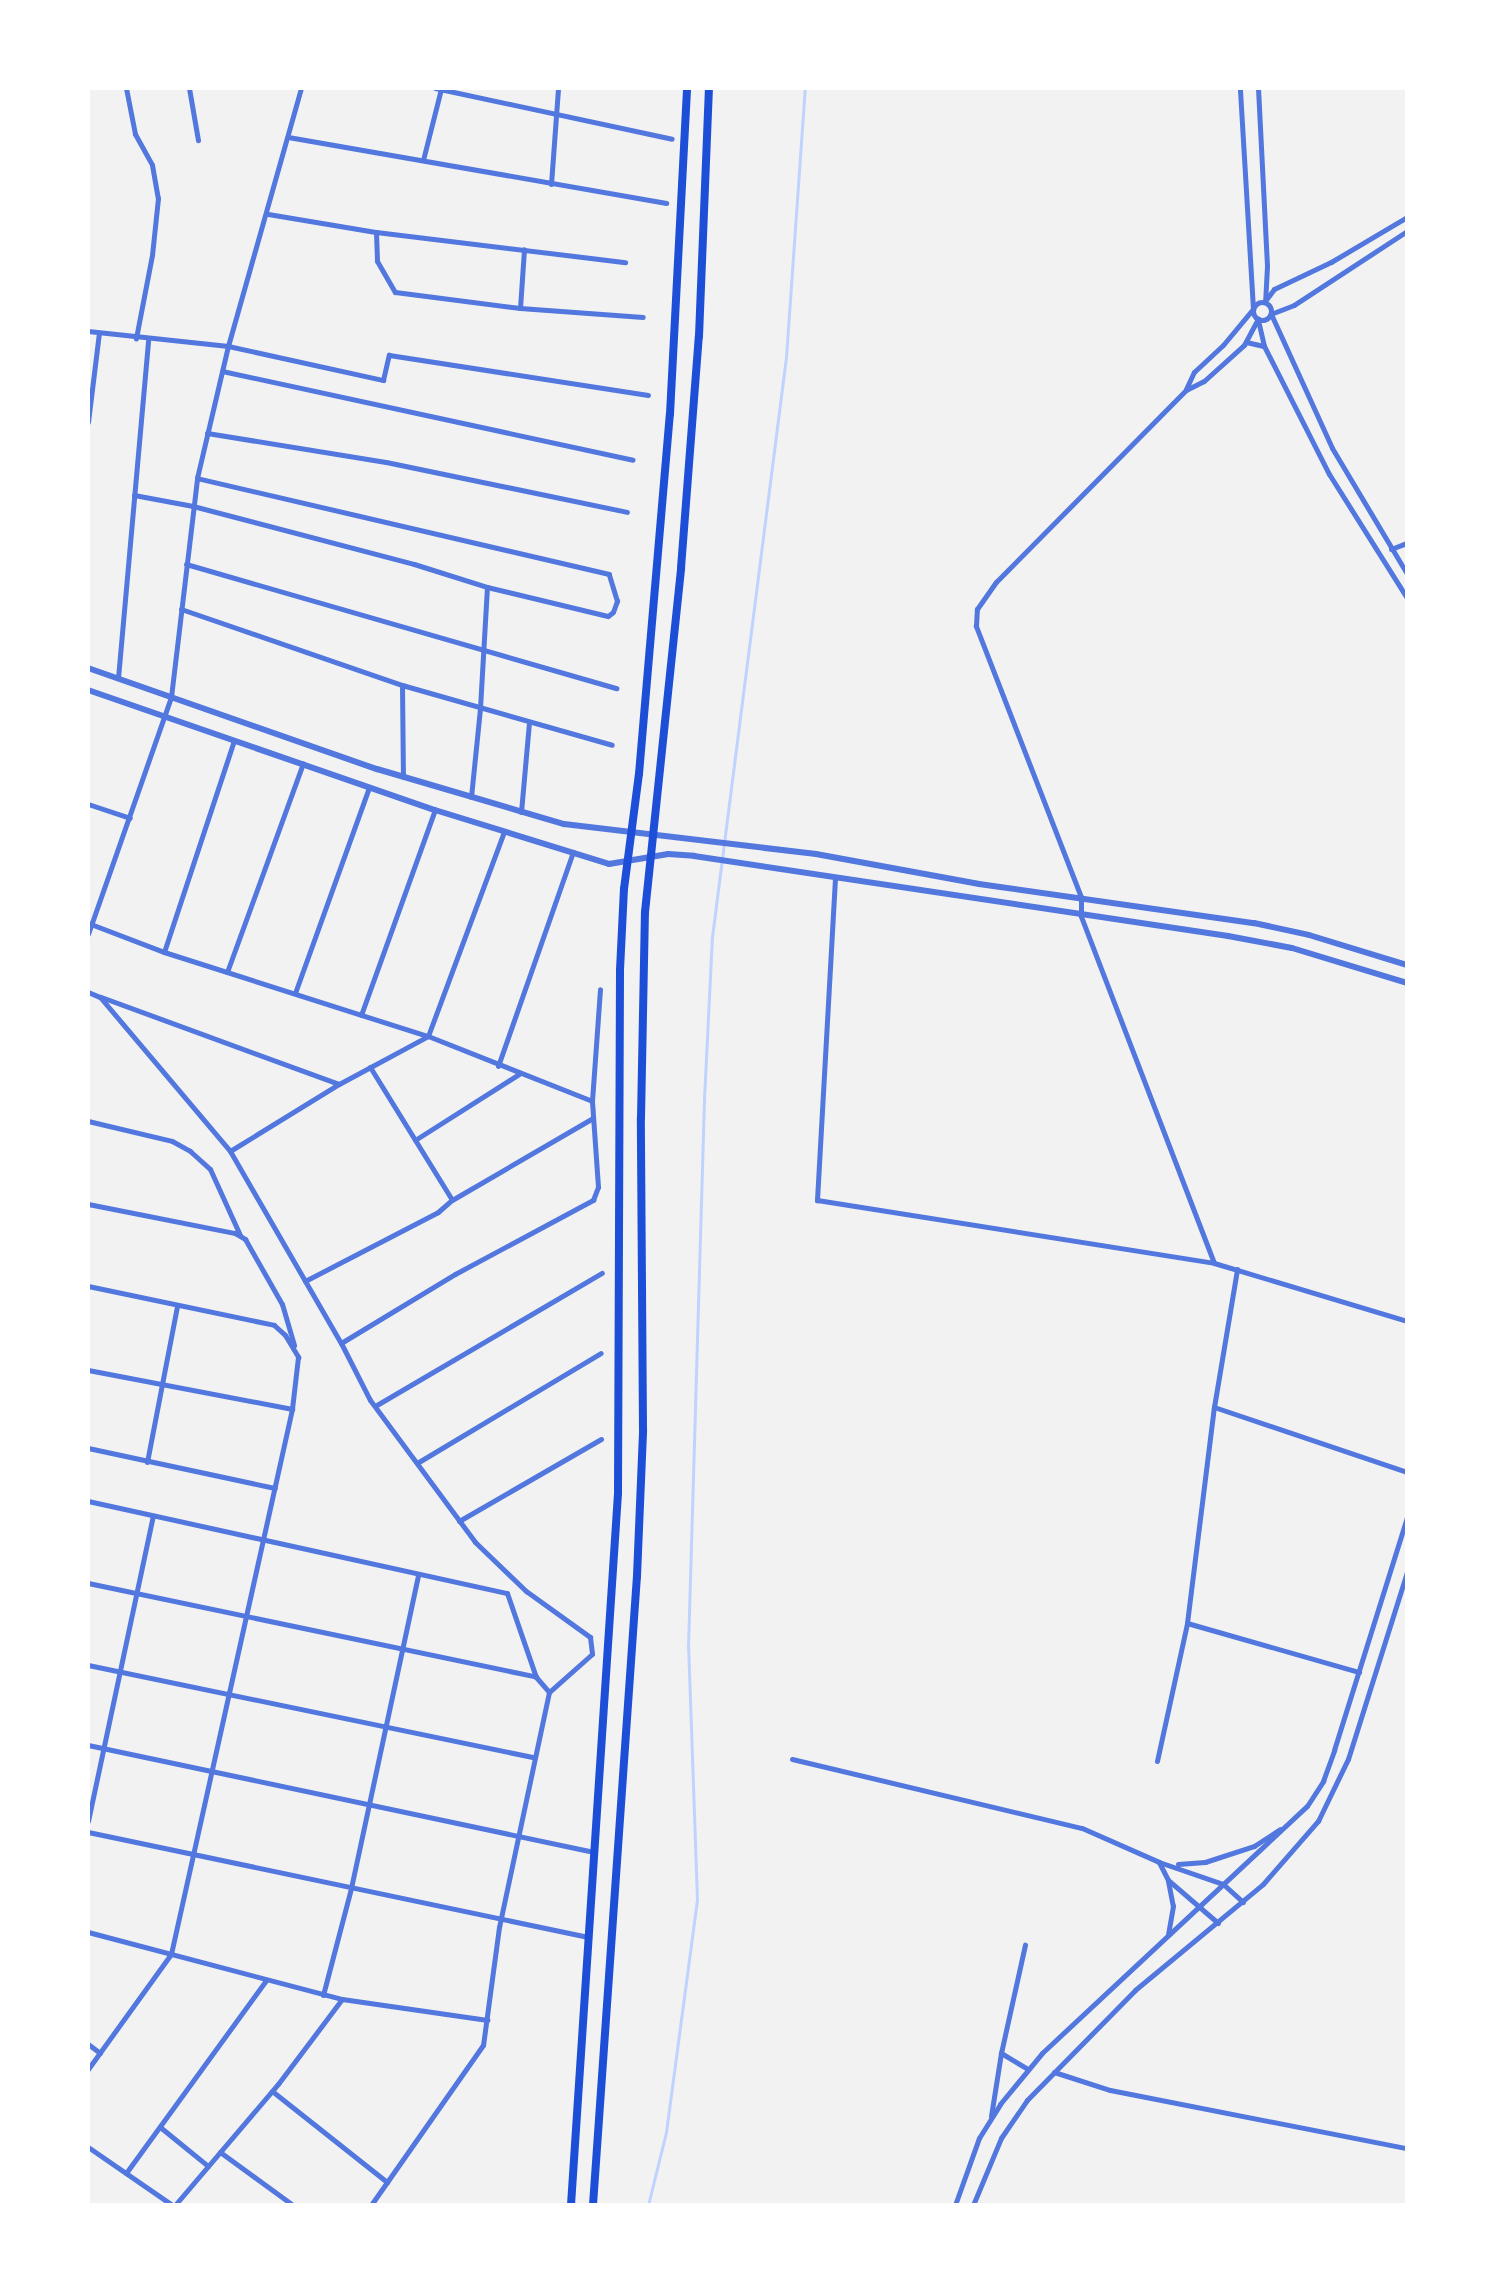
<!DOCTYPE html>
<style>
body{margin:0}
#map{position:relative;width:1495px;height:2293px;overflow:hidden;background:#f2f2f2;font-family:Commissioner,sans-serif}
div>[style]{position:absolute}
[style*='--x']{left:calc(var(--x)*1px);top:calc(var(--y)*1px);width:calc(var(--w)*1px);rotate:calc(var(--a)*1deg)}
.stream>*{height:3px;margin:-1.5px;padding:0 1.5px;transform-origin:1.5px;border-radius:1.5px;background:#bfd3fe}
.minor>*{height:5px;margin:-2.5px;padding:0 2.5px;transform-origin:2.5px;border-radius:2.5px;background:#5277de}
.minor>.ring{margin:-2.5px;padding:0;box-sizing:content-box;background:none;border:5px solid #5277de;border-radius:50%}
.tertiary>*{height:6px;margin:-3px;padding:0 3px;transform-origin:3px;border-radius:3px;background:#5277de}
.trunk>*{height:8px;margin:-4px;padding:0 4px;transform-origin:4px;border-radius:4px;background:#1d4ed8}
span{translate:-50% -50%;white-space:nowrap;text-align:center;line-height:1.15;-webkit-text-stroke:6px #fff;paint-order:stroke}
.frame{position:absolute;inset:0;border:90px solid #fff;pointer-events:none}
</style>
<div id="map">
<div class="stream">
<div style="--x:648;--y:2205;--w:75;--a:-76.1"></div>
<div style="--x:666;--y:2132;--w:234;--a:-82.4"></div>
<div style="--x:697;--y:1900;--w:252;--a:-92"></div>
<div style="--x:688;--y:1648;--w:549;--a:-88.33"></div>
<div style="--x:704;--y:1099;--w:162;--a:-87.2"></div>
<div style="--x:712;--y:937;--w:585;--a:-82.73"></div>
<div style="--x:786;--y:357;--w:270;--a:-86"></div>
</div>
<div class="minor">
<div style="--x:126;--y:88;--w:47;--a:78.9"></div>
<div style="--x:135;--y:134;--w:35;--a:61"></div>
<div style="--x:152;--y:165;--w:34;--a:80"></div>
<div style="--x:158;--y:198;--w:57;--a:96"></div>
<div style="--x:152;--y:255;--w:85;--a:100.9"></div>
<div style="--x:189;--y:88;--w:53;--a:80.2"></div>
<div style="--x:435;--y:88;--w:242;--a:12.1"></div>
<div style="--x:1258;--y:88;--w:178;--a:87.1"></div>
<div style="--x:1267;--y:266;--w:36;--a:93"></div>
<div style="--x:288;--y:137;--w:384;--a:9.9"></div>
<div style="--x:423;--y:160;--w:73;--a:-75.8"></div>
<div style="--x:551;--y:184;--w:96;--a:-85.8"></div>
<div style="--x:268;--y:214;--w:109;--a:9.5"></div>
<div style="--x:376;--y:232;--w:251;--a:6.9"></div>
<div style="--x:1407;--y:231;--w:135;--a:146.8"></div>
<div style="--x:1294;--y:305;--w:25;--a:159"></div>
<div style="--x:1271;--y:314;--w:147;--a:65.5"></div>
<div style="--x:1332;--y:448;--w:147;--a:59.2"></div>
<div style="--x:376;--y:232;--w:29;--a:88"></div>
<div style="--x:377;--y:261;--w:36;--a:60"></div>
<div style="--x:395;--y:292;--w:126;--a:7.3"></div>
<div style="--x:520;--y:308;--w:123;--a:4.2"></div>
<div style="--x:1265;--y:301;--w:15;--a:-53"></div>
<div style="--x:1274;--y:289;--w:63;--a:-25.3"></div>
<div style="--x:1331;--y:262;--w:88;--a:-30.6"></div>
<div class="ring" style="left:1253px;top:302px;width:13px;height:13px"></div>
<div style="--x:520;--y:308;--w:59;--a:-86.1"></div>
<div style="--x:1258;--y:320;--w:27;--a:77"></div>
<div style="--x:1264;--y:346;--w:144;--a:63.1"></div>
<div style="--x:1329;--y:474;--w:146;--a:57.8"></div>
<div style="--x:88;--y:331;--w:141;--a:6.1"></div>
<div style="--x:228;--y:346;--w:159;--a:12.4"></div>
<div style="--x:383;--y:380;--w:26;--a:-77"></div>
<div style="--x:389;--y:355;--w:262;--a:8.8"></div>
<div style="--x:1246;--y:342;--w:18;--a:13"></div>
<div style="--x:222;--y:371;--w:420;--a:12.2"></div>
<div style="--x:1186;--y:389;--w:19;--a:-65"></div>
<div style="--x:1194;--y:372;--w:40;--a:-43"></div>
<div style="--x:1223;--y:345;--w:47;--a:-50.2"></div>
<div style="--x:1253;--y:309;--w:221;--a:-93.4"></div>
<div style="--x:88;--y:422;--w:90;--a:-83"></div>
<div style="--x:207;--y:433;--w:181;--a:9.2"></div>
<div style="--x:386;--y:462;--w:246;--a:11.7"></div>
<div style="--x:134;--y:495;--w:60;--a:10.6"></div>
<div style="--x:193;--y:506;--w:228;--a:14.7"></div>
<div style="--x:414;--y:564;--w:77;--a:17.5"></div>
<div style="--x:487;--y:587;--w:124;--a:13.5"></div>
<div style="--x:608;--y:616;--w:6;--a:-39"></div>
<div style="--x:613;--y:612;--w:12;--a:-70"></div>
<div style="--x:617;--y:601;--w:28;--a:-107"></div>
<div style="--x:609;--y:574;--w:423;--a:-166.9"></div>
<div style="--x:1391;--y:549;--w:17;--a:-21"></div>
<div style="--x:186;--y:564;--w:448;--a:16.1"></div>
<div style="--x:181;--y:609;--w:234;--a:19"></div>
<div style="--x:402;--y:685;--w:218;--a:15.9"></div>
<div style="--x:118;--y:678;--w:339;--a:-84.9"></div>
<div style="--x:402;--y:685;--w:92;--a:89.4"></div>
<div style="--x:471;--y:797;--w:89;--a:-84.2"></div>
<div style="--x:480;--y:708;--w:121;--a:-86.7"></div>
<div style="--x:88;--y:804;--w:44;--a:18.4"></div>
<div style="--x:521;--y:812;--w:89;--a:-84.9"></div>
<div style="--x:835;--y:878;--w:323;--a:93.2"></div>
<div style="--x:817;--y:1200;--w:402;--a:9"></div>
<div style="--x:1214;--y:1263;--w:202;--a:16.7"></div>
<div style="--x:88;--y:923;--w:81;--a:20.9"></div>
<div style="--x:164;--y:952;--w:277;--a:17.7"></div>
<div style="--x:428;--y:1036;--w:176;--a:21.6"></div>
<div style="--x:88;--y:934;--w:251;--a:-70.7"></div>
<div style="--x:171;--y:697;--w:221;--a:-83.2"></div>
<div style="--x:197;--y:478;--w:136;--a:-76.8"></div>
<div style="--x:228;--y:346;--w:268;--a:-74.2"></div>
<div style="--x:164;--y:952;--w:223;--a:-71.7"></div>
<div style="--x:227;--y:972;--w:222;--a:-70"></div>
<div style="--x:88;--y:992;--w:13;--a:23"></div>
<div style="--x:100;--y:997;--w:202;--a:49.8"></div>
<div style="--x:230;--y:1151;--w:222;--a:60"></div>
<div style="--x:341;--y:1343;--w:64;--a:63"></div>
<div style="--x:370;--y:1400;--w:177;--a:53.5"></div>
<div style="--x:475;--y:1542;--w:71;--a:43.9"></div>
<div style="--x:526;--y:1591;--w:79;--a:35.7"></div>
<div style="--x:590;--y:1637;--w:17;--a:83"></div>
<div style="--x:592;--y:1654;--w:57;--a:138.5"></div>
<div style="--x:549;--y:1692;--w:240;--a:102"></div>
<div style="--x:499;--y:1927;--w:119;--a:97.7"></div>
<div style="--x:483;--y:2045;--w:195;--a:125"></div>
<div style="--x:295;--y:993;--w:219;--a:-70.2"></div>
<div style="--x:101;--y:997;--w:253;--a:20.1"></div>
<div style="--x:361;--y:1015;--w:218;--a:-70.2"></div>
<div style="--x:498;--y:1066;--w:227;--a:-70.7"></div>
<div style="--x:370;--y:1067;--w:156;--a:58.3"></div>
<div style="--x:88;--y:1121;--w:86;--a:13.4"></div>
<div style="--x:172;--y:1141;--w:21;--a:29"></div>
<div style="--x:190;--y:1151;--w:27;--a:42"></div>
<div style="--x:210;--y:1169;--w:72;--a:65.6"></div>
<div style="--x:415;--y:1140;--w:123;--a:-32.4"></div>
<div style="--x:230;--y:1151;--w:128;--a:-31.6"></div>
<div style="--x:339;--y:1084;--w:101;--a:-28.3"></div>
<div style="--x:428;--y:1036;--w:218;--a:-69.6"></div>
<div style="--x:88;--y:1204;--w:150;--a:11.2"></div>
<div style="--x:235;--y:1233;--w:12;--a:31"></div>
<div style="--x:245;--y:1239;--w:75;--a:60.4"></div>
<div style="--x:282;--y:1304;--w:43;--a:73.7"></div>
<div style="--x:1214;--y:1263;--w:372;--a:-111"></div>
<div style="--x:1081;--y:916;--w:19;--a:-90"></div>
<div style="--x:1081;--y:897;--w:291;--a:-111.2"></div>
<div style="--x:976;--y:626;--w:17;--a:-87"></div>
<div style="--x:977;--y:609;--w:33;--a:-55"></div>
<div style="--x:996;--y:582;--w:270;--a:-45.3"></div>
<div style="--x:1186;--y:390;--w:20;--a:-27"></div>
<div style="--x:1204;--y:381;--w:54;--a:-42"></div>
<div style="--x:1244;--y:345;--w:30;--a:-62"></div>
<div style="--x:305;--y:1281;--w:150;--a:-27.4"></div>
<div style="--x:438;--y:1212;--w:18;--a:-41"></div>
<div style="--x:452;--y:1200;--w:163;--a:-30.2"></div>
<div style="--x:88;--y:1286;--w:190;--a:11.8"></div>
<div style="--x:274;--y:1325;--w:15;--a:42"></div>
<div style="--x:285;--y:1335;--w:26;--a:59"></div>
<div style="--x:298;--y:1357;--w:52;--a:96.6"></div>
<div style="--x:292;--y:1409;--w:558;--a:102.52"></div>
<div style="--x:171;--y:1954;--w:142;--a:125.8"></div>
<div style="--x:341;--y:1343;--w:133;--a:-31.2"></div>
<div style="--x:455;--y:1274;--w:157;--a:-28.2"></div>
<div style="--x:593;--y:1200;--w:14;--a:-69"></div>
<div style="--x:598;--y:1187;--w:86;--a:-94"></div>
<div style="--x:592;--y:1101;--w:112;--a:-85.9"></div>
<div style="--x:88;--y:1370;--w:208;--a:10.8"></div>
<div style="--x:375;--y:1406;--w:263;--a:-30.4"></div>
<div style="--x:1214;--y:1407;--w:204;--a:18.6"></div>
<div style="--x:88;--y:1448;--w:191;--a:12.1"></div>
<div style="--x:147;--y:1462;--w:159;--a:-79.1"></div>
<div style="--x:417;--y:1463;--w:214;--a:-30.9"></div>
<div style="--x:88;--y:1501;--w:429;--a:12.4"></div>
<div style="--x:507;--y:1593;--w:89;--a:71"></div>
<div style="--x:459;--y:1521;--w:164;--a:-30"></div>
<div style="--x:88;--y:1583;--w:458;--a:11.8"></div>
<div style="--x:536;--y:1677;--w:20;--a:49"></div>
<div style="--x:1187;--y:1623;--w:218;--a:-82.9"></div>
<div style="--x:1214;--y:1407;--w:140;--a:-80.5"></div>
<div style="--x:88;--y:1665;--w:455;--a:11.7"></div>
<div style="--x:88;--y:1745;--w:517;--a:11.94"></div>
<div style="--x:792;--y:1759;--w:298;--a:13.4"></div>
<div style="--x:1082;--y:1828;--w:84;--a:23.8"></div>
<div style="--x:1157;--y:1761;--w:141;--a:-77.7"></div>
<div style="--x:1187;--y:1623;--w:179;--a:15.9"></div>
<div style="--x:88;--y:1821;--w:312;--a:-78"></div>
<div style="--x:88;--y:1832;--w:511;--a:11.86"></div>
<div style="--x:1178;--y:1864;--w:27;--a:-4"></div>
<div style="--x:1205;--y:1862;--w:52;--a:-18.1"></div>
<div style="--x:1254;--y:1846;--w:31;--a:-33"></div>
<div style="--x:1168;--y:1881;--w:25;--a:79"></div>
<div style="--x:1173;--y:1906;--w:28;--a:100"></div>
<div style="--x:1218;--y:1923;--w:66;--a:-139.3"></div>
<div style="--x:1168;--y:1880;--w:20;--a:-117"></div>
<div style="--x:1159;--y:1862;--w:68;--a:19"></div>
<div style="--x:1223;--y:1884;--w:27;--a:42"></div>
<div style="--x:88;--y:1932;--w:263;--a:14.8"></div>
<div style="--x:342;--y:1999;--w:147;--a:8.2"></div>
<div style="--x:323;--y:1995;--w:111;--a:-75.3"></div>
<div style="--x:351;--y:1888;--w:320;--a:-77.9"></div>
<div style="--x:88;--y:2044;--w:15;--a:37"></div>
<div style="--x:1001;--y:2053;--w:111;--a:-77.5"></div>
<div style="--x:1054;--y:2072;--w:59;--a:17.8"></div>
<div style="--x:1110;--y:2090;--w:303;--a:11.1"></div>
<div style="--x:272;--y:2091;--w:147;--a:38.4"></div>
<div style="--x:991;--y:2116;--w:64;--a:-81"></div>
<div style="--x:1001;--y:2053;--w:31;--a:31"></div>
<div style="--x:160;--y:2127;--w:62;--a:39.1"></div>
<div style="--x:88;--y:2147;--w:102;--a:34.6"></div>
<div style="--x:220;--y:2152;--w:90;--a:36"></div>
<div style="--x:126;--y:2173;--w:238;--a:-54"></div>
<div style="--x:175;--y:2205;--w:159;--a:-49.6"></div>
<div style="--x:278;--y:2084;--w:106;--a:-53"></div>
<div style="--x:955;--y:2205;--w:71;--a:-70.3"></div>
<div style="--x:979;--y:2138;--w:40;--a:-58"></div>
<div style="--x:1000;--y:2104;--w:66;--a:-50.5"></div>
<div style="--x:1042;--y:2053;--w:362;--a:-43"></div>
<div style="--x:1307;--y:1806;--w:30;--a:-57"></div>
<div style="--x:1323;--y:1781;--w:33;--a:-70"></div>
<div style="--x:1334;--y:1750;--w:244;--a:-72.6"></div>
<div style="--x:973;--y:2205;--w:73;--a:-67.3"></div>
<div style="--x:1001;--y:2138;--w:46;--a:-55.6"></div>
<div style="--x:1027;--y:2100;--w:154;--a:-45.5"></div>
<div style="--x:1135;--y:1990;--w:166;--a:-39.6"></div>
<div style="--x:1263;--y:1884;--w:84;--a:-48.9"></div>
<div style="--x:1318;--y:1821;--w:69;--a:-64.2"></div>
<div style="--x:1348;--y:1759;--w:196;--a:-72.5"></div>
</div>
<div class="tertiary">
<div style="--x:88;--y:668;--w:306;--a:19.3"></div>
<div style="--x:377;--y:769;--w:195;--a:16.4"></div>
<div style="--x:564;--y:824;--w:254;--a:6.8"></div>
<div style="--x:816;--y:854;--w:166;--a:10.4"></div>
<div style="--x:979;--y:884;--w:278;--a:8.1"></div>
<div style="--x:1254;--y:923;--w:56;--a:12.3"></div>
<div style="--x:1309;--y:935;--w:102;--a:17"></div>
<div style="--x:88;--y:690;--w:367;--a:19.1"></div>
<div style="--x:435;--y:810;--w:182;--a:17.2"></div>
<div style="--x:609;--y:864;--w:60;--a:-9.6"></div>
<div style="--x:668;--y:854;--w:26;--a:4"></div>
<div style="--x:694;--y:856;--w:540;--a:8.52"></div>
<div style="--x:1228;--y:936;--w:65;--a:10.6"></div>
<div style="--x:1292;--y:948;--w:120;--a:16.9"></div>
</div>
<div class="trunk">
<div style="--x:571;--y:2205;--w:714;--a:-86.22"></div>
<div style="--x:618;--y:1493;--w:523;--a:-89.78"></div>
<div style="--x:620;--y:970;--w:81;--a:-87.2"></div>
<div style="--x:624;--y:889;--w:116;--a:-82.6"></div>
<div style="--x:639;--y:774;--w:361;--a:-85.1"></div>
<div style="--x:670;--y:414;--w:326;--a:-87"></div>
<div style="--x:593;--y:2205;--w:631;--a:-86"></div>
<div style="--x:637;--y:1576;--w:146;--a:-87.6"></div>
<div style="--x:643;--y:1430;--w:312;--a:-90.4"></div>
<div style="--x:641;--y:1118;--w:206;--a:-88.9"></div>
<div style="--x:645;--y:912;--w:346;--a:-84"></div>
<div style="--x:681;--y:568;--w:233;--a:-85.6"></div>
<div style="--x:699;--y:336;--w:248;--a:-87.7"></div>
</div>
<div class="frame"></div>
</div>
